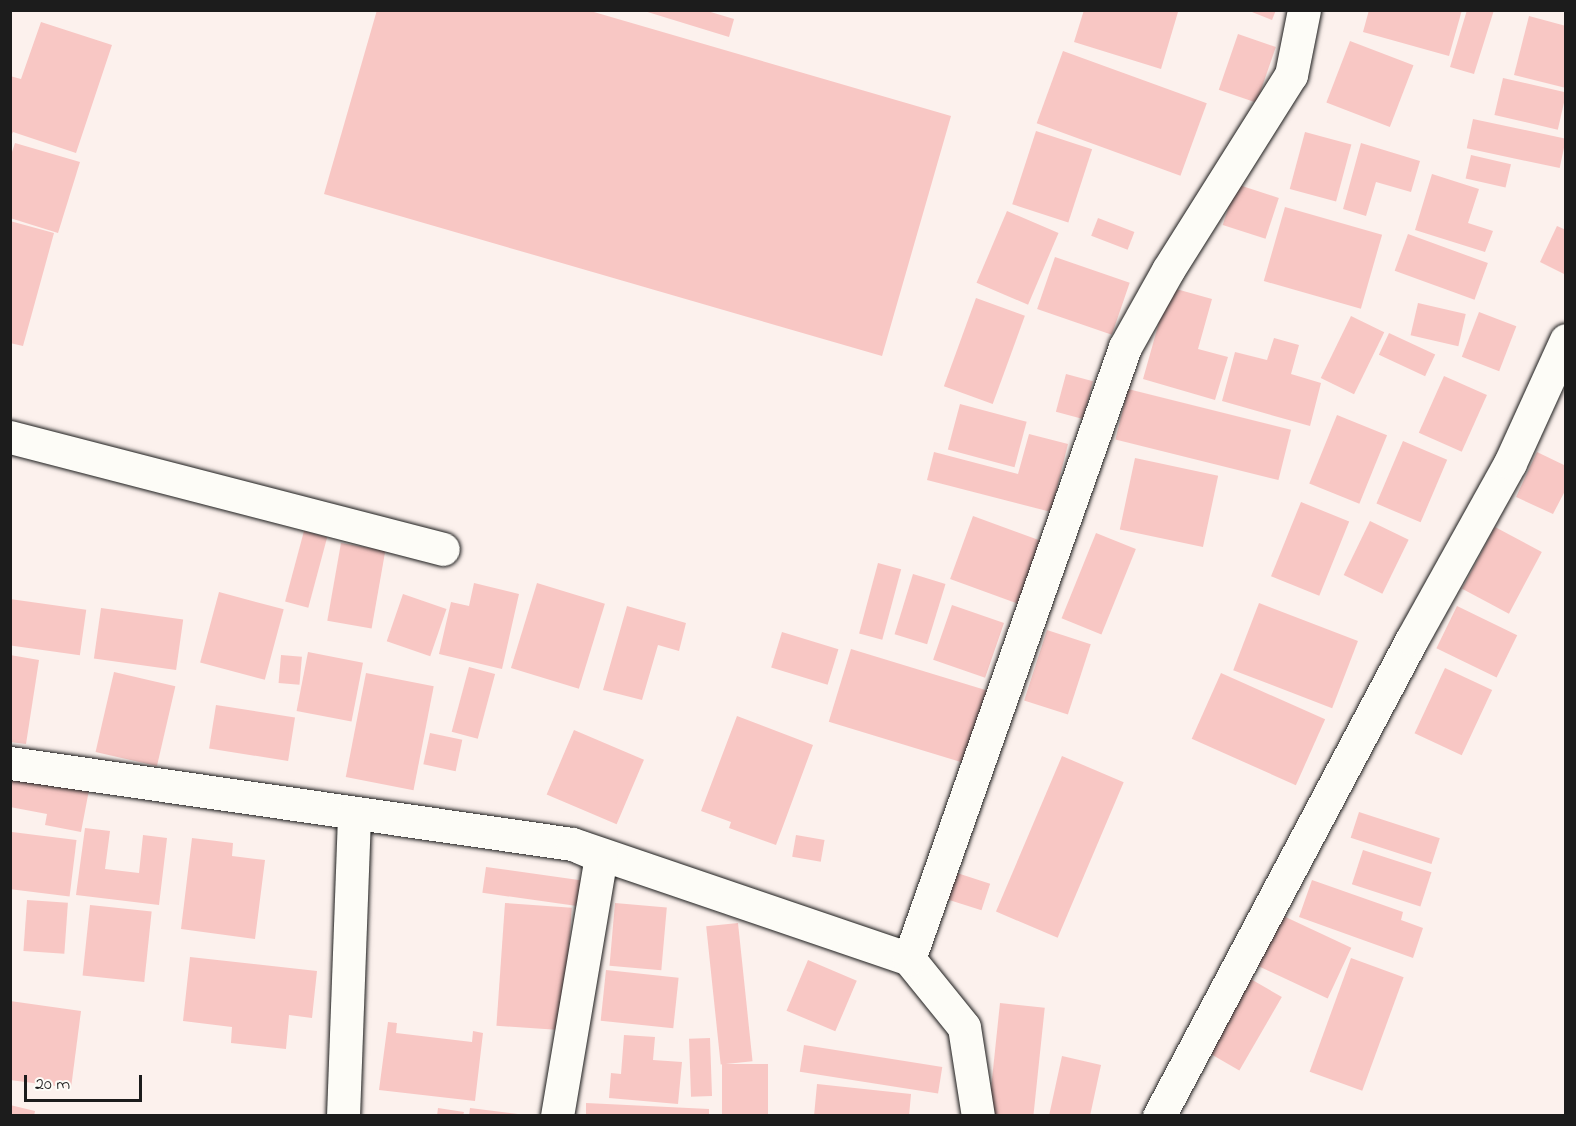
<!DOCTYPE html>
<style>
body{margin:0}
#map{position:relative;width:1576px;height:1126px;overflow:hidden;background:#fcf1ed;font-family:"Indie Flower",sans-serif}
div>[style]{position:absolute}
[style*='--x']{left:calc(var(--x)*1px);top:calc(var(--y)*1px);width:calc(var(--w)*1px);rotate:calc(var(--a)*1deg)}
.building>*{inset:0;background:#f8c7c4;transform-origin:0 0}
.roads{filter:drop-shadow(0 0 2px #1c1c1c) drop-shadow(0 0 2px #1c1c1c)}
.street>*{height:33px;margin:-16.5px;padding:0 16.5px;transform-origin:16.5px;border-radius:16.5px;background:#fdfcf7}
span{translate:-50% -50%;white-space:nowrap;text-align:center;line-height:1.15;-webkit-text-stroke:5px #fdfcf7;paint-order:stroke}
.frame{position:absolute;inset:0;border:12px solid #1c1c1c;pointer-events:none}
.scale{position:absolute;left:24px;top:1075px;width:118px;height:27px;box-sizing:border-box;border:3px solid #1c1c1c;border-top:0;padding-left:8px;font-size:18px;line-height:21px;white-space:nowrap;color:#1c1c1c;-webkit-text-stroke:4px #fdfcf7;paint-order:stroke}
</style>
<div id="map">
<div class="building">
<div style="clip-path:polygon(377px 10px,587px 10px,951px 116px,882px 356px,324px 194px)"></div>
<div style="clip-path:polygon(641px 10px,704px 10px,734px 19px,729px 37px)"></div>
<div style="clip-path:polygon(1084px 10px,1178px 12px,1161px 69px,1074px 42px)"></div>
<div style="clip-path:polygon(1247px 10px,1276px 10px,1272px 20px)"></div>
<div style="clip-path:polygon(1369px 10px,1462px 10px,1449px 56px,1363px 32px)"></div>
<div style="clip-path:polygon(1467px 10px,1494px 10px,1474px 74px,1450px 67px)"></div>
<div style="clip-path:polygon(1529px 16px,1566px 26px,1566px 88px,1514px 75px)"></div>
<div style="clip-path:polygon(41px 22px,112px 45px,76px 153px,13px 132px,10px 138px,10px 76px,21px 79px)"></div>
<div style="left:1238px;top:34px;width:40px;height:59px;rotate:19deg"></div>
<div style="left:1350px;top:41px;width:68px;height:66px;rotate:21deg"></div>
<div style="left:1063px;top:51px;width:153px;height:77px;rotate:20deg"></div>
<div style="left:1503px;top:78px;width:65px;height:38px;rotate:13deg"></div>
<div style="left:1473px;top:119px;width:95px;height:30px;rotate:12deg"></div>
<div style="left:1036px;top:131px;width:59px;height:77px;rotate:18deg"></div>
<div style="left:1305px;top:132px;width:48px;height:59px;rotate:15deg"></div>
<div style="clip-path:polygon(15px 143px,80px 162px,58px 233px,10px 218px,10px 158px)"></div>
<div style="clip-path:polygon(1361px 143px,1420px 161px,1411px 192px,1376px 182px,1366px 216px,1343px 209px)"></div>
<div style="left:1471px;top:155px;width:41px;height:24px;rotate:13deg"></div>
<div style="clip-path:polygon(1432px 174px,1479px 189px,1468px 223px,1493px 231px,1485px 252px,1415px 230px)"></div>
<div style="left:1236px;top:184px;width:45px;height:43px;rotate:18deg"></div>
<div style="left:1285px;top:207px;width:101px;height:77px;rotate:16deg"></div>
<div style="left:1007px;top:211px;width:56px;height:78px;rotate:23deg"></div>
<div style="left:1098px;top:218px;width:39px;height:19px;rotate:21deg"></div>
<div style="clip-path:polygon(10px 221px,54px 233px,23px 346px,10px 343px)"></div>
<div style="clip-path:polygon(1557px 226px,1566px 230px,1566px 275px,1540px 262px)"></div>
<div style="left:1408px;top:234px;width:85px;height:39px;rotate:20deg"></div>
<div style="left:1055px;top:257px;width:79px;height:55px;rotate:19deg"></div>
<div style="clip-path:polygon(1169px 287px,1212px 299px,1198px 349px,1228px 357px,1215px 400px,1143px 379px)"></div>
<div style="left:976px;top:298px;width:52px;height:94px;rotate:20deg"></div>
<div style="left:1418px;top:303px;width:49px;height:33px;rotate:13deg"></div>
<div style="left:1479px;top:312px;width:40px;height:48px;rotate:21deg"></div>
<div style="left:1351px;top:316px;width:37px;height:69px;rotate:26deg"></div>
<div style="left:1389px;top:333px;width:51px;height:24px;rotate:25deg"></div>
<div style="clip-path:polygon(1274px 338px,1299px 345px,1291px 374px,1321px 383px,1310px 426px,1222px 401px,1235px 352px,1267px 360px)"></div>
<div style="left:1066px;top:374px;width:28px;height:39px;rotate:15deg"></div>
<div style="left:1444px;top:376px;width:47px;height:62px;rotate:24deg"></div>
<div style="left:1128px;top:389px;width:168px;height:52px;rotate:14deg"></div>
<div style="left:960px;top:404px;width:69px;height:47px;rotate:15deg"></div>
<div style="left:1337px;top:415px;width:54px;height:74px;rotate:22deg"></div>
<div style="clip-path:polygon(1029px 434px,1068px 444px,1051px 512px,927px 480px,934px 452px,1018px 474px)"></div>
<div style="left:1403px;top:441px;width:48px;height:68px;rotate:23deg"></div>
<div style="clip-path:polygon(1537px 452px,1566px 466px,1566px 489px,1553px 514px,1516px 497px)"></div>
<div style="left:1135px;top:458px;width:85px;height:73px;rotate:12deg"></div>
<div style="left:1301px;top:502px;width:52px;height:80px;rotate:22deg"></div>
<div style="left:973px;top:516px;width:78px;height:67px;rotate:20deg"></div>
<div style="left:1370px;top:521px;width:43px;height:60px;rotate:26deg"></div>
<div style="left:1495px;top:527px;width:53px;height:70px;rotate:28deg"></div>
<div style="left:304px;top:531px;width:24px;height:73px;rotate:15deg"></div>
<div style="left:1096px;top:533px;width:43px;height:92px;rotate:22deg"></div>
<div style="left:341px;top:543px;width:45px;height:79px;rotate:10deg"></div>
<div style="left:878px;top:563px;width:24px;height:73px;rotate:15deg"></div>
<div style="left:913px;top:574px;width:34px;height:63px;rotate:17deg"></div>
<div style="clip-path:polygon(474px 583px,519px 594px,502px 669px,439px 654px,451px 602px,469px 606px)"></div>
<div style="left:537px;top:583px;width:71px;height:89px;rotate:17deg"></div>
<div style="left:219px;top:592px;width:67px;height:73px;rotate:15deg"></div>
<div style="left:403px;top:594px;width:46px;height:50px;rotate:19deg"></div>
<div style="left:10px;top:599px;width:77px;height:46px;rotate:8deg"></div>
<div style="left:1259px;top:603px;width:106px;height:72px;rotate:21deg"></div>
<div style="left:952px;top:605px;width:55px;height:58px;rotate:19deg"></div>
<div style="clip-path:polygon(627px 606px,686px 623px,679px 651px,658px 645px,642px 700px,603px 690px)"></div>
<div style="left:1457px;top:606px;width:67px;height:47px;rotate:26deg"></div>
<div style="left:101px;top:608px;width:83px;height:51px;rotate:8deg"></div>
<div style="left:1047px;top:630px;width:46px;height:74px;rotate:18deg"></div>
<div style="left:782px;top:632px;width:59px;height:37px;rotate:17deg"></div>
<div style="left:851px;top:649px;width:144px;height:76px;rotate:17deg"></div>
<div style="left:308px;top:652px;width:56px;height:60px;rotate:11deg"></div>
<div style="clip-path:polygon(10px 655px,39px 660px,26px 744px,10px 742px)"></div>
<div style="left:281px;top:655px;width:21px;height:28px;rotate:5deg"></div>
<div style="left:469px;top:667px;width:27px;height:67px;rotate:15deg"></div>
<div style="left:1445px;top:668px;width:52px;height:72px;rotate:25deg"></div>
<div style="left:114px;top:672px;width:63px;height:82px;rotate:13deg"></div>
<div style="left:366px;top:673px;width:69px;height:106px;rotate:11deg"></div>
<div style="left:1221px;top:673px;width:114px;height:72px;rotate:24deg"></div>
<div style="left:216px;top:705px;width:80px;height:44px;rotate:9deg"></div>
<div style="clip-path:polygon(737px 716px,813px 745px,776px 845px,729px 828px,731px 822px,701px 811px)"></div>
<div style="left:574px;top:730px;width:76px;height:70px;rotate:23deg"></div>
<div style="left:430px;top:733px;width:33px;height:32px;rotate:12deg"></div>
<div style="left:1062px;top:756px;width:67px;height:169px;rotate:23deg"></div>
<div style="clip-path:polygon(10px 776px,89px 790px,81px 832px,45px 825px,47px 814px,10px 807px)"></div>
<div style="left:1359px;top:812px;width:85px;height:27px;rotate:18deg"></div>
<div style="clip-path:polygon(85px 828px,110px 831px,105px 869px,139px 873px,143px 835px,167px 838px,159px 905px,76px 895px)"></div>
<div style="left:12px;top:832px;width:65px;height:57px;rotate:7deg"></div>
<div style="left:796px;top:835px;width:29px;height:22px;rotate:10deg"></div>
<div style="clip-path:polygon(192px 838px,233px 843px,232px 856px,265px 860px,255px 939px,181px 929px)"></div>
<div style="left:1363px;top:850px;width:72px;height:36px;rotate:18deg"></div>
<div style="left:486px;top:867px;width:99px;height:26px;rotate:8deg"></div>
<div style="left:954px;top:872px;width:38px;height:28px;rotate:18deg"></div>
<div style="clip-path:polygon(1312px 880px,1403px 912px,1401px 920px,1423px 928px,1413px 958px,1299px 917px)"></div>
<div style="left:27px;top:900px;width:41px;height:51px;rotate:4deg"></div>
<div style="left:505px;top:903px;width:67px;height:123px;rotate:4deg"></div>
<div style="left:615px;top:903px;width:52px;height:63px;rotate:5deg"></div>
<div style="left:90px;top:905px;width:62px;height:71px;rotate:6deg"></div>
<div style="left:1277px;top:913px;width:82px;height:56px;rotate:25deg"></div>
<div style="left:738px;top:923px;width:139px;height:32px;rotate:84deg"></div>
<div style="clip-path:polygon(190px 957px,317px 971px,312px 1018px,289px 1015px,286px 1049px,231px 1043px,232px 1027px,183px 1021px)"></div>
<div style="left:1351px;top:958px;width:56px;height:121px;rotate:20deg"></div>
<div style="left:808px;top:960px;width:53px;height:55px;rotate:23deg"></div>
<div style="left:606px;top:970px;width:73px;height:51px;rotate:6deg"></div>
<div style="left:1242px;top:974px;width:46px;height:85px;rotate:30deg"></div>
<div style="clip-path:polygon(10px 1001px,81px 1011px,71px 1088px,10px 1080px)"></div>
<div style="left:1000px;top:1003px;width:45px;height:114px;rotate:6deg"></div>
<div style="clip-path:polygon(388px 1022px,397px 1023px,396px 1033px,472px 1042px,473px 1031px,483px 1033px,475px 1101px,379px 1090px)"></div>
<div style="clip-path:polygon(624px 1035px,655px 1037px,653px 1060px,682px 1062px,678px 1104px,609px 1098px,611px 1073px,621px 1074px)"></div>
<div style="left:710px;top:1038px;width:58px;height:21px;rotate:88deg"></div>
<div style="left:804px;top:1045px;width:140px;height:27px;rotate:9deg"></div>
<div style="clip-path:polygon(1062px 1056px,1101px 1065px,1090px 1116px,1049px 1116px)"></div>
<div style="left:768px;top:1064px;width:52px;height:46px;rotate:90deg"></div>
<div style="clip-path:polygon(817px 1084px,911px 1094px,909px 1116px,814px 1116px)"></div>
<div style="clip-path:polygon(586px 1103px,709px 1109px,709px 1116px,586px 1116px)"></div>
<div style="clip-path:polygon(10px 1105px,35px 1111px,34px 1116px,10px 1116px)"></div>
<div style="clip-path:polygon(438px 1108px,464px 1112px,463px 1116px,437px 1116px)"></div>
<div style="clip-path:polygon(470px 1108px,518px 1114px,518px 1116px,469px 1116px)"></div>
</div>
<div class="roads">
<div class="street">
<div style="--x:10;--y:437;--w:447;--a:14.5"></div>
<div style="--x:10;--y:763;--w:568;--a:8.2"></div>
<div style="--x:572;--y:844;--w:356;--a:18.8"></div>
<div style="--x:909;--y:959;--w:87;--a:51"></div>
<div style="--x:964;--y:1027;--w:90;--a:81.1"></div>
<div style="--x:909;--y:959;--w:649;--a:-70.56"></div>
<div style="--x:1125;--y:347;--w:88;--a:-60.8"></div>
<div style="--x:1168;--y:270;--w:231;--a:-57.8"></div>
<div style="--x:1291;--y:75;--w:66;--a:-78.7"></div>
<div style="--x:343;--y:1116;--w:303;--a:-87.9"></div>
<div style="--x:557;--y:1116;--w:264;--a:-80.4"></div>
<div style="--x:601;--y:856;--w:23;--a:-157"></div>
<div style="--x:1159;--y:1116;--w:540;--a:-62.06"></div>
<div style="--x:1412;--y:639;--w:201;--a:-60.9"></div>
<div style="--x:1510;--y:463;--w:135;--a:-65.5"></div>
</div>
</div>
<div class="frame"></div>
<div class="scale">20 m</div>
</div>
